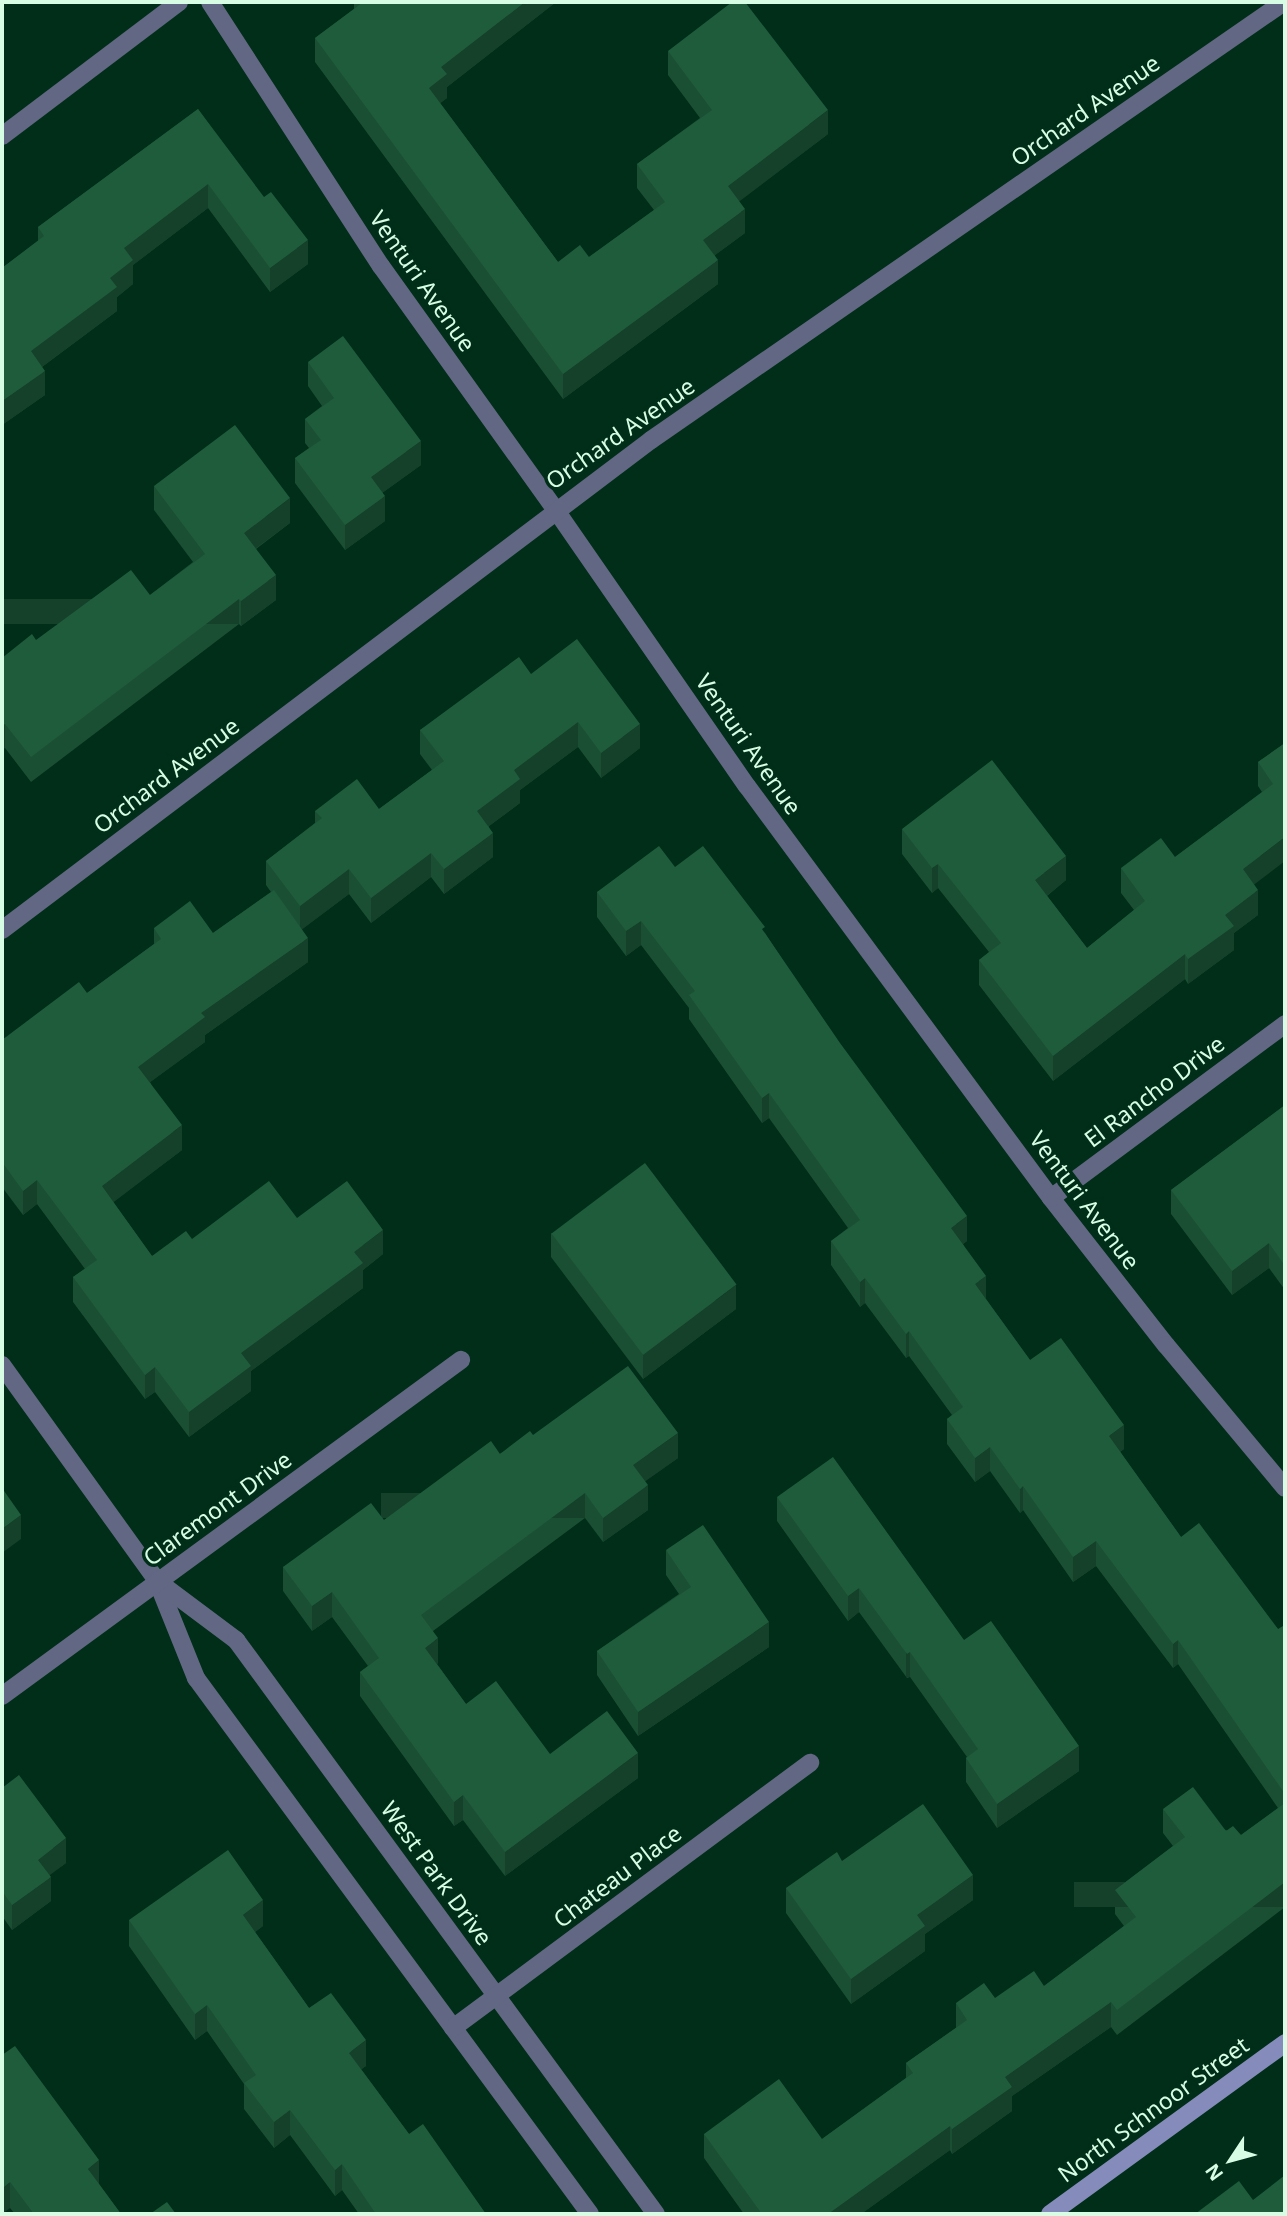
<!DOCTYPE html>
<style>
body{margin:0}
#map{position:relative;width:1287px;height:2216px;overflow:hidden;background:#002e18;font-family:"Noto Sans",sans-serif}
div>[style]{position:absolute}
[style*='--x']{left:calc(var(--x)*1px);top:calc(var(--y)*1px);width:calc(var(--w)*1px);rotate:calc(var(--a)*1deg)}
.street>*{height:18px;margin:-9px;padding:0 9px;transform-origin:9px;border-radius:9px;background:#626784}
.secondary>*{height:18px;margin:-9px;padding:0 9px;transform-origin:9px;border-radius:9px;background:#858cbb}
.wall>*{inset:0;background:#1a4f34}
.shaded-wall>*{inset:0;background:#15402a;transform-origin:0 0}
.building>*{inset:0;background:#1e5c3c;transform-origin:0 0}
span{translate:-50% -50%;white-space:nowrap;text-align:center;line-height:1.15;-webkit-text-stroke:7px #002e18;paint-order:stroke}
.street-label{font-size:23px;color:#d7fee5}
.frame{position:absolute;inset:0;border:4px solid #d7fee5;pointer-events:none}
.north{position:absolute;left:1196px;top:2125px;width:70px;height:70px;-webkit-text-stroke:5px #002e18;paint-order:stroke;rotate:234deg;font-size:19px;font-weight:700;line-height:28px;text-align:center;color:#d7fee5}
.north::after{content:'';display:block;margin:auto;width:24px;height:32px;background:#d7fee5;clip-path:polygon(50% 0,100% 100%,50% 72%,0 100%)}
</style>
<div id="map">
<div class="street">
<div style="--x:210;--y:2;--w:315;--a:57.1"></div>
<div style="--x:381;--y:266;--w:299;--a:54.4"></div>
<div style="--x:555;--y:509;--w:337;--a:55.3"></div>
<div style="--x:747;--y:786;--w:512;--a:53.58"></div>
<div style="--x:1051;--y:1198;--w:187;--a:52"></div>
<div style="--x:1166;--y:1345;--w:186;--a:50.2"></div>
<div style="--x:2;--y:136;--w:222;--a:-37.1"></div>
<div style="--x:2;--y:930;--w:813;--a:-37.05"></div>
<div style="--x:651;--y:440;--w:770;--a:-34.68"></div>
<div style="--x:1051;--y:1198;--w:292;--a:-36.6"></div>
<div style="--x:2;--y:1365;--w:266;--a:54.3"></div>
<div style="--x:157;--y:1581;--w:105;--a:68.1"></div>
<div style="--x:196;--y:1678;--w:665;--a:53.68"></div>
<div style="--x:157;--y:1581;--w:99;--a:36.8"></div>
<div style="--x:236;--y:1640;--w:711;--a:53.81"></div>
<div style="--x:2;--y:1696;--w:569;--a:-36.21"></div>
<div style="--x:453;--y:2028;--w:445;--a:-36.6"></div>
</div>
<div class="secondary">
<div style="--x:1050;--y:2214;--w:291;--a:-36"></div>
</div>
<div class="wall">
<div style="clip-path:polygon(354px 2px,556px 2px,447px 87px,447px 98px,440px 103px,558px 262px,589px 257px,654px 210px,637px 188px,637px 164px,700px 118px,668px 75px,668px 51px,828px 134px,739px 201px,745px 233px,715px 255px,718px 284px,563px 399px,315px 62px,315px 38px,354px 9px)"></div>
<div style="clip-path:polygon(198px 109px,308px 264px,270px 292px,208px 208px,133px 265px,133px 284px,117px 297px,117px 311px,42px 367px,45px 395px,2px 425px,2px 268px,38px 241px,38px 227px)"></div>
<div style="clip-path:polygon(308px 362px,421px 465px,382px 493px,385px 521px,345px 550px,295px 483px,295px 458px,309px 448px,305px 443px,305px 419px,322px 406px,308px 386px)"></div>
<div style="clip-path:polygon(154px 486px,290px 523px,256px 549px,276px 600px,241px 626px,239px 624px,31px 782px,5px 748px,2px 658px,36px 640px,150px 595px,193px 562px,154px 510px)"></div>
<div style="clip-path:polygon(531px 674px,640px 748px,601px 778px,578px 747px,520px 790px,520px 803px,489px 826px,493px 857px,444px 894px,431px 877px,371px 923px,349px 894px,302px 929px,308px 962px,205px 1035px,205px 1042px,150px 1082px,182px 1150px,113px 1202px,152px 1256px,192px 1239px,297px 1218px,383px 1254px,363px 1270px,363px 1288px,251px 1371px,251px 1391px,189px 1437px,155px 1392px,145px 1399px,73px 1302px,73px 1277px,85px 1269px,37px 1204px,23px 1215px,2px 1187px,2px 1040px,87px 993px,154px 944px,154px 928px,213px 933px,271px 892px,266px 885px,266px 861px,315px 823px,315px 811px,379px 809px,432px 770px,420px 754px,420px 730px)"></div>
<div style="clip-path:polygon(1285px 743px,1254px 885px,1258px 915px,1234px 933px,1234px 950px,1188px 984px,1185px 979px,1053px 1081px,979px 985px,979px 960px,989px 952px,938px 888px,932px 893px,902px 854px,902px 829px,1066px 880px,1047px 896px,1087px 948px,1134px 910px,1121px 893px,1121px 868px,1175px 857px,1262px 792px,1258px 786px,1258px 762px)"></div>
<div style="clip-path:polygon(675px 867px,765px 933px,967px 1241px,963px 1244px,986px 1299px,1030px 1360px,1124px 1449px,1120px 1452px,1181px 1537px,1278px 1629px,1285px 1629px,1285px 1907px,1117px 2035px,1111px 2027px,1012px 2096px,1012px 2111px,952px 2154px,950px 2150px,861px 2214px,744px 2214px,704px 2158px,704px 2134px,822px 2139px,906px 2078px,906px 2063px,956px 2028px,956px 2003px,995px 1998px,1044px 1986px,1124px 1926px,1115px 1914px,1115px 1890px,1173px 1846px,1163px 1833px,1163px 1809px,1241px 1835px,1278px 1808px,1178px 1664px,1173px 1668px,1096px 1566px,1073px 1582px,1023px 1510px,1020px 1513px,990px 1471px,975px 1482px,947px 1444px,947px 1419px,952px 1415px,909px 1356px,906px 1358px,865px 1303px,860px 1307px,831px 1265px,831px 1241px,848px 1228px,769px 1118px,762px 1123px,689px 1019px,689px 1008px,641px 945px,626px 956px,597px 917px,597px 892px)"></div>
<div style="clip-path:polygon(1285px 1105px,1285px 1290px,1269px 1268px,1232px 1295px,1171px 1214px,1171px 1190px)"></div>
<div style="clip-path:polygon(551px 1233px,736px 1309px,643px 1379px,551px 1257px)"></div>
<div style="clip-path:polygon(533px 1435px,678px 1458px,645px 1481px,648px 1510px,603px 1542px,585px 1518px,433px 1631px,438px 1663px,437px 1664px,466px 1704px,550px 1754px,638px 1778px,505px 1876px,463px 1820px,454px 1826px,360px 1696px,360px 1672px,368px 1666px,332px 1617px,312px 1631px,283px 1591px,283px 1567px,384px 1520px)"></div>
<div style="clip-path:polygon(777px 1497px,964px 1640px,1079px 1771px,997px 1828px,966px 1782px,966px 1758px,967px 1757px,910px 1677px,907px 1678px,859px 1612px,848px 1621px,777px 1521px)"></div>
<div style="clip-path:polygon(666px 1550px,769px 1647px,638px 1736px,597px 1675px,597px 1651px,679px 1594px,666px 1575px)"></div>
<div style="clip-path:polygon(2px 1788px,66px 1863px,49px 1875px,51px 1901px,12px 1930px,2px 1916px)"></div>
<div style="clip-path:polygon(842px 1861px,973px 1900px,925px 1934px,925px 1951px,851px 2004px,786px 1913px,786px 1888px)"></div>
<div style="clip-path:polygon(129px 1920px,263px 1926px,255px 1932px,309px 2008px,366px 2066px,361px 2069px,409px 2134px,486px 2214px,359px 2214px,342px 2190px,335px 2196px,290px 2135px,274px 2148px,244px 2109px,244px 2084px,207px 2031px,195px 2040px,129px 1946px)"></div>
<div style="clip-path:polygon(2px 2055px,99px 2184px,121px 2214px,15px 2214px,10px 2208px)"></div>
</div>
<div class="shaded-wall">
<div style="clip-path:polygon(525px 2px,556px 2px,447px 87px,447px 98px,429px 112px,429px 88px,441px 67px)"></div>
<div style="clip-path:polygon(828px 110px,828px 134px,728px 210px,728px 186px)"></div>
<div style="clip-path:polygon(208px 184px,208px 208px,133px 265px,133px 284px,117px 297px,117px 311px,31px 375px,31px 351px,110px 278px,124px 248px)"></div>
<div style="clip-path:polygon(745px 209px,745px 233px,703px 264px,703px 240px)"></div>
<div style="clip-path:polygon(308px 240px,308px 264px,270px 292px,270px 268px)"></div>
<div style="clip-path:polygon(718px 260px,718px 284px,563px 399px,563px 374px)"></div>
<div style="clip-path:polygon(45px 371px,45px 395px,2px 425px,2px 401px)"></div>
<div style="clip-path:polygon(421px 441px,421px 465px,371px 501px,371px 477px)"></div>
<div style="clip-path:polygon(385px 496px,385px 521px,345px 550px,345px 525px)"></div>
<div style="clip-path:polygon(290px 498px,290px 523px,244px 557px,244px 533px)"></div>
<div style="clip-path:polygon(276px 575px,276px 600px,241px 626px,241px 601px)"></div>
<div style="left:239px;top:599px;width:25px;height:261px;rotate:90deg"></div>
<div style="clip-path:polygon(578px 722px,578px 747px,520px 790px,520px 803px,477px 835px,477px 811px,514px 770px)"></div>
<div style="clip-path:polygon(5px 724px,5px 748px,2px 750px,2px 726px)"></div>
<div style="clip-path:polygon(640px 724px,640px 748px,601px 778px,601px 753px)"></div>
<div style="clip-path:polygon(493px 833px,493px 857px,444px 894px,444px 869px)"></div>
<div style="clip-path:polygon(1285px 837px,1285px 861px,1243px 893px,1243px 869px)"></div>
<div style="clip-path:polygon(431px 853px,431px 877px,371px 923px,371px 898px)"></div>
<div style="clip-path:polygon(1066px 856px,1066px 880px,1035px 905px,1035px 880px)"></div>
<div style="clip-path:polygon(938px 864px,938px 888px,932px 893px,932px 868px)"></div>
<div style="clip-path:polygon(349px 869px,349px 894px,300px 931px,300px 906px)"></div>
<div style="clip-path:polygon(1258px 890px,1258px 915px,1234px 933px,1234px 950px,1188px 984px,1188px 959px,1225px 915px)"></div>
<div style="clip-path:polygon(641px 921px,641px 945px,626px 956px,626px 931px)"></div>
<div style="clip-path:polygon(308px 938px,308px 962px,205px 1035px,205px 1042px,138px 1091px,138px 1067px,201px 1013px)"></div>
<div style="clip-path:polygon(1185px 954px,1185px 979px,1053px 1081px,1053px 1056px)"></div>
<div style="clip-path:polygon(769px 1093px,769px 1118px,762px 1123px,762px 1098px)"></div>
<div style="clip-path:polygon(182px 1125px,182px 1150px,102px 1211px,102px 1186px)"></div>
<div style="clip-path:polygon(37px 1180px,37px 1204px,23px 1215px,23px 1191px)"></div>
<div style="clip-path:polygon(967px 1216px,967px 1241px,951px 1252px,951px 1228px)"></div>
<div style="clip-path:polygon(383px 1230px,383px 1254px,363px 1270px,363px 1288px,251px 1371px,251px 1391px,189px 1437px,189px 1412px,241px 1353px,354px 1252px)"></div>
<div style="clip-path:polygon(1269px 1243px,1269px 1268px,1232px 1295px,1232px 1271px)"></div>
<div style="clip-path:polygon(986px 1276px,986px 1300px,975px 1284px)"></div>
<div style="clip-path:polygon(865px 1278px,865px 1303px,860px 1307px,860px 1282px)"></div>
<div style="clip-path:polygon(736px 1285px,736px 1309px,643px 1379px,643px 1355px)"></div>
<div style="clip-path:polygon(909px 1331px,909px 1356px,906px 1358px,906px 1334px)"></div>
<div style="clip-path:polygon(155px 1367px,155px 1392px,145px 1399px,145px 1375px)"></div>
<div style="clip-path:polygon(1124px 1425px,1124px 1449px,1109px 1460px,1109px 1436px)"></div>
<div style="clip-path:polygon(678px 1433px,678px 1458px,633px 1490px,633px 1465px)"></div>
<div style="clip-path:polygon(990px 1447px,990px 1471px,975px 1482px,975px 1458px)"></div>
<div style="clip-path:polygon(648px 1485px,648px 1510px,603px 1542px,603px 1518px)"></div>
<div style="clip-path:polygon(1023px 1486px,1023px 1510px,1020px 1513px,1020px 1489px)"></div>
<div style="left:585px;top:1493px;width:25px;height:204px;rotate:90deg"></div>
<div style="clip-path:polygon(21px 1515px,21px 1539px,2px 1553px,2px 1574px,2px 1529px)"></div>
<div style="clip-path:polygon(1096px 1541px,1096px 1566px,1073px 1582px,1073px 1557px)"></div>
<div style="clip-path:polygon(859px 1588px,859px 1612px,848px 1621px,848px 1596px)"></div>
<div style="clip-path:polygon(332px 1592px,332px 1617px,312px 1631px,312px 1606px)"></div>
<div style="clip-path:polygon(769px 1622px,769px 1647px,638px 1736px,638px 1712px)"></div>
<div style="clip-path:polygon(438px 1638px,438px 1663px,425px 1672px,425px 1648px)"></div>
<div style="clip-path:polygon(1178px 1640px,1178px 1664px,1173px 1668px,1173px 1644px)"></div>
<div style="left:910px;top:1652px;width:25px;height:4px;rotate:90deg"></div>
<div style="clip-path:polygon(1079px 1746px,1079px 1771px,997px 1828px,997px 1804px)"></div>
<div style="clip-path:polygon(638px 1753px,638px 1778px,505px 1876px,505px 1852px)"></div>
<div style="clip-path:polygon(463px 1795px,463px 1820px,454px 1826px,454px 1802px)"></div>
<div style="clip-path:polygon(66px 1838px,66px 1863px,38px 1884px,38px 1860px)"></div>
<div style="clip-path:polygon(973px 1875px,973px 1900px,925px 1934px,925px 1951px,851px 2004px,851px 1979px,917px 1915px)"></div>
<div style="clip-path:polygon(51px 1877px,51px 1901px,12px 1930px,12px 1905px)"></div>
<div style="left:1285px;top:1882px;width:25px;height:211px;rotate:90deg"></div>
<div style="clip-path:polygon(263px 1900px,263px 1926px,243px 1941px,243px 1915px)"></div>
<div style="clip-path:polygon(1111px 2002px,1111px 2027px,1012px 2096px,1012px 2111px,952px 2154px,952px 2129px,1005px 2077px)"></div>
<div style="clip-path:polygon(207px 2005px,207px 2031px,195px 2040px,195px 2014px)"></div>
<div style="clip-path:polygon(366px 2040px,366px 2066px,349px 2079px,349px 2053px)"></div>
<div style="clip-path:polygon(290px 2110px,290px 2135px,274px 2148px,274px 2122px)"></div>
<div style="clip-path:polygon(950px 2126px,950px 2150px,861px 2214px,828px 2214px)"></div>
<div style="clip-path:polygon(99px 2160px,99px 2186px,88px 2169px)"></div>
<div style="clip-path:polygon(342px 2164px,342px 2190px,335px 2196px,335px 2170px)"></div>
<div style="clip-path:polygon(10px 2182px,10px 2208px,2px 2214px,2px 2189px)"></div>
</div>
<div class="building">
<div style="clip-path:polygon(361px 2px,525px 2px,441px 67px,447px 74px,429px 88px,558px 262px,580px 245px,589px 257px,665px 202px,637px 164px,712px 110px,668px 51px,732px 2px,745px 2px,828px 110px,728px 186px,745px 209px,703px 240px,718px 260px,563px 374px,315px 38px,362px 3px)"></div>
<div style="clip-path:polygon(198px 109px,264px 197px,271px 192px,308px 240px,270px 268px,208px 184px,124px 248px,133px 260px,110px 278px,117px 287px,31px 351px,45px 371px,2px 401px,2px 268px,44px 236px,38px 227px)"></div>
<div style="clip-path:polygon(343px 336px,421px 441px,371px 477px,385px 496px,345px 525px,295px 458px,321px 440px,305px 419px,334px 398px,308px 362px)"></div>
<div style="clip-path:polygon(235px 425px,290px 498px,244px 533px,276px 575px,241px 601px,239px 599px,31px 757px,5px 724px,2px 726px,2px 658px,32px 634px,36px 640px,131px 570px,150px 595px,205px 554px,154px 486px)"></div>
<div style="clip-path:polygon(577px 639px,640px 724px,601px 753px,578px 722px,514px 770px,520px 779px,477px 811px,493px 833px,444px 869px,431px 853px,371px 898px,349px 869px,300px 906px,266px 861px,322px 818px,315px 811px,357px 779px,379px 809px,444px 761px,420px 730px,519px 657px,531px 674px)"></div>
<div style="clip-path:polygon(1285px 743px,1285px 837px,1243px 869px,1258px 890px,1225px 915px,1234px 926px,1188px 959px,1185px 954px,1053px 1056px,979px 960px,1001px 943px,938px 864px,932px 868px,902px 829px,992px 760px,1066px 856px,1035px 880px,1087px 948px,1145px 901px,1121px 868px,1161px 838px,1175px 857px,1273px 784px,1258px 762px)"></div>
<div style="clip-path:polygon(659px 846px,675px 867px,703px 846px,765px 927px,762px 929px,840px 1043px,967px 1216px,951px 1228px,986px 1276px,975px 1284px,1030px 1360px,1061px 1338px,1124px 1425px,1109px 1436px,1181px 1537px,1199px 1523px,1278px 1629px,1283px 1626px,1285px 1629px,1285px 1794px,1178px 1640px,1173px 1644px,1096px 1541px,1073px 1557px,1023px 1486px,1020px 1489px,990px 1447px,975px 1458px,947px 1419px,963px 1407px,909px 1331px,906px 1334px,865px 1278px,860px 1282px,831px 1241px,860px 1220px,769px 1093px,762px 1098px,689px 995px,695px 991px,641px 921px,626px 931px,597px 892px)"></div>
<div style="clip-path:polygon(274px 890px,308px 938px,201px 1013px,205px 1017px,138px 1067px,182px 1125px,102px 1186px,152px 1256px,186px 1231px,192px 1239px,269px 1181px,297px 1218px,347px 1181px,383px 1230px,354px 1252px,363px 1263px,241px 1353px,251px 1366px,189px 1412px,155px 1367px,145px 1375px,73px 1277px,97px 1260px,37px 1180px,23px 1191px,2px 1162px,2px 1040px,79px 982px,87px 993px,161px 939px,154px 928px,190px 901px,213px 933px)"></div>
<div style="clip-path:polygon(1285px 1105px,1285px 1266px,1269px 1243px,1232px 1271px,1171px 1190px)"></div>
<div style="left:645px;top:1163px;width:152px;height:117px;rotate:53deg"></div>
<div style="clip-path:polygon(628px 1366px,678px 1433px,633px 1465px,648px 1485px,603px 1518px,585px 1493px,421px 1615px,438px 1638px,425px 1648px,466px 1704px,496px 1681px,550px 1754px,607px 1711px,638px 1753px,505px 1852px,463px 1795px,454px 1802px,360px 1672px,379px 1658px,332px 1592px,312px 1606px,283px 1567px,371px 1503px,384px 1520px,491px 1441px,500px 1454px,530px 1431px,533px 1435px)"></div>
<div style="clip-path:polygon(833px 1457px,964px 1640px,991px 1621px,1079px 1746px,997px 1804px,966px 1758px,978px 1749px,910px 1652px,907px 1654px,859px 1588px,848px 1596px,777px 1497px)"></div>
<div style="clip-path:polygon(2px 1488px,21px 1515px,2px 1529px)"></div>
<div style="clip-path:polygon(703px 1525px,769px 1622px,638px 1712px,597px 1651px,691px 1587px,666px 1550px)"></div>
<div style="clip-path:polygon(19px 1775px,66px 1838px,38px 1860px,51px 1877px,12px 1905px,2px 1891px,2px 1788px)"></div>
<div style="clip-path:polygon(1193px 1787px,1226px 1831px,1233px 1826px,1241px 1835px,1285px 1803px,1285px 1882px,1117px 2010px,1111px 2002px,1005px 2077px,1012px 2087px,952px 2129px,950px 2126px,828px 2214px,762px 2214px,704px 2134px,779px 2079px,822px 2139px,913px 2073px,906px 2063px,967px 2020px,956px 2003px,984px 1983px,995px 1998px,1034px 1971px,1044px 1986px,1136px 1917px,1115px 1890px,1185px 1837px,1163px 1809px)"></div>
<div style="clip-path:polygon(923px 1804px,973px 1875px,917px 1915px,925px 1926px,851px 1979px,786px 1888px,837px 1852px,842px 1861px)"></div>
<div style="clip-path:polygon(228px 1850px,263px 1900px,243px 1915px,309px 2008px,331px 1993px,366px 2040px,349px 2053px,409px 2134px,423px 2124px,486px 2214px,376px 2214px,342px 2164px,335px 2170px,290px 2110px,274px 2122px,244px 2083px,256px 2075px,207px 2005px,195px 2014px,129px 1920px)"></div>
<div style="clip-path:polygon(15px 2046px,99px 2160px,88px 2169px,121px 2214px,34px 2214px,10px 2182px,2px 2189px,2px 2055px)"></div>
<div style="clip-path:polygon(1285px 2175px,1285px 2214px,1195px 2214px,1239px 2181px,1253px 2200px)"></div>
<div style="clip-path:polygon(167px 2202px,176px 2214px,150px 2214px)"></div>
</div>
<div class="street-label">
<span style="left:1085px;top:110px;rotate:-35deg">Orchard Avenue</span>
<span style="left:423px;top:281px;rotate:55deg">Venturi Avenue</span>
<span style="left:620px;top:433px;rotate:-35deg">Orchard Avenue</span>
<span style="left:749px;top:744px;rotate:55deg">Venturi Avenue</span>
<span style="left:166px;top:775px;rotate:-37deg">Orchard Avenue</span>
<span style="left:1154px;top:1091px;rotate:-37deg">El Rancho Drive</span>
<span style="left:1085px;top:1200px;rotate:53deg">Venturi Avenue</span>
<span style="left:217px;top:1508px;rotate:-36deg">Claremont Drive</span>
<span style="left:437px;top:1873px;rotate:54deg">West Park Drive</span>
<span style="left:617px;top:1876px;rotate:-37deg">Chateau Place</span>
<span style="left:1153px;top:2109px;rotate:-36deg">North Schnoor Street</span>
</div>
<div class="frame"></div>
<div class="north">N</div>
</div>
